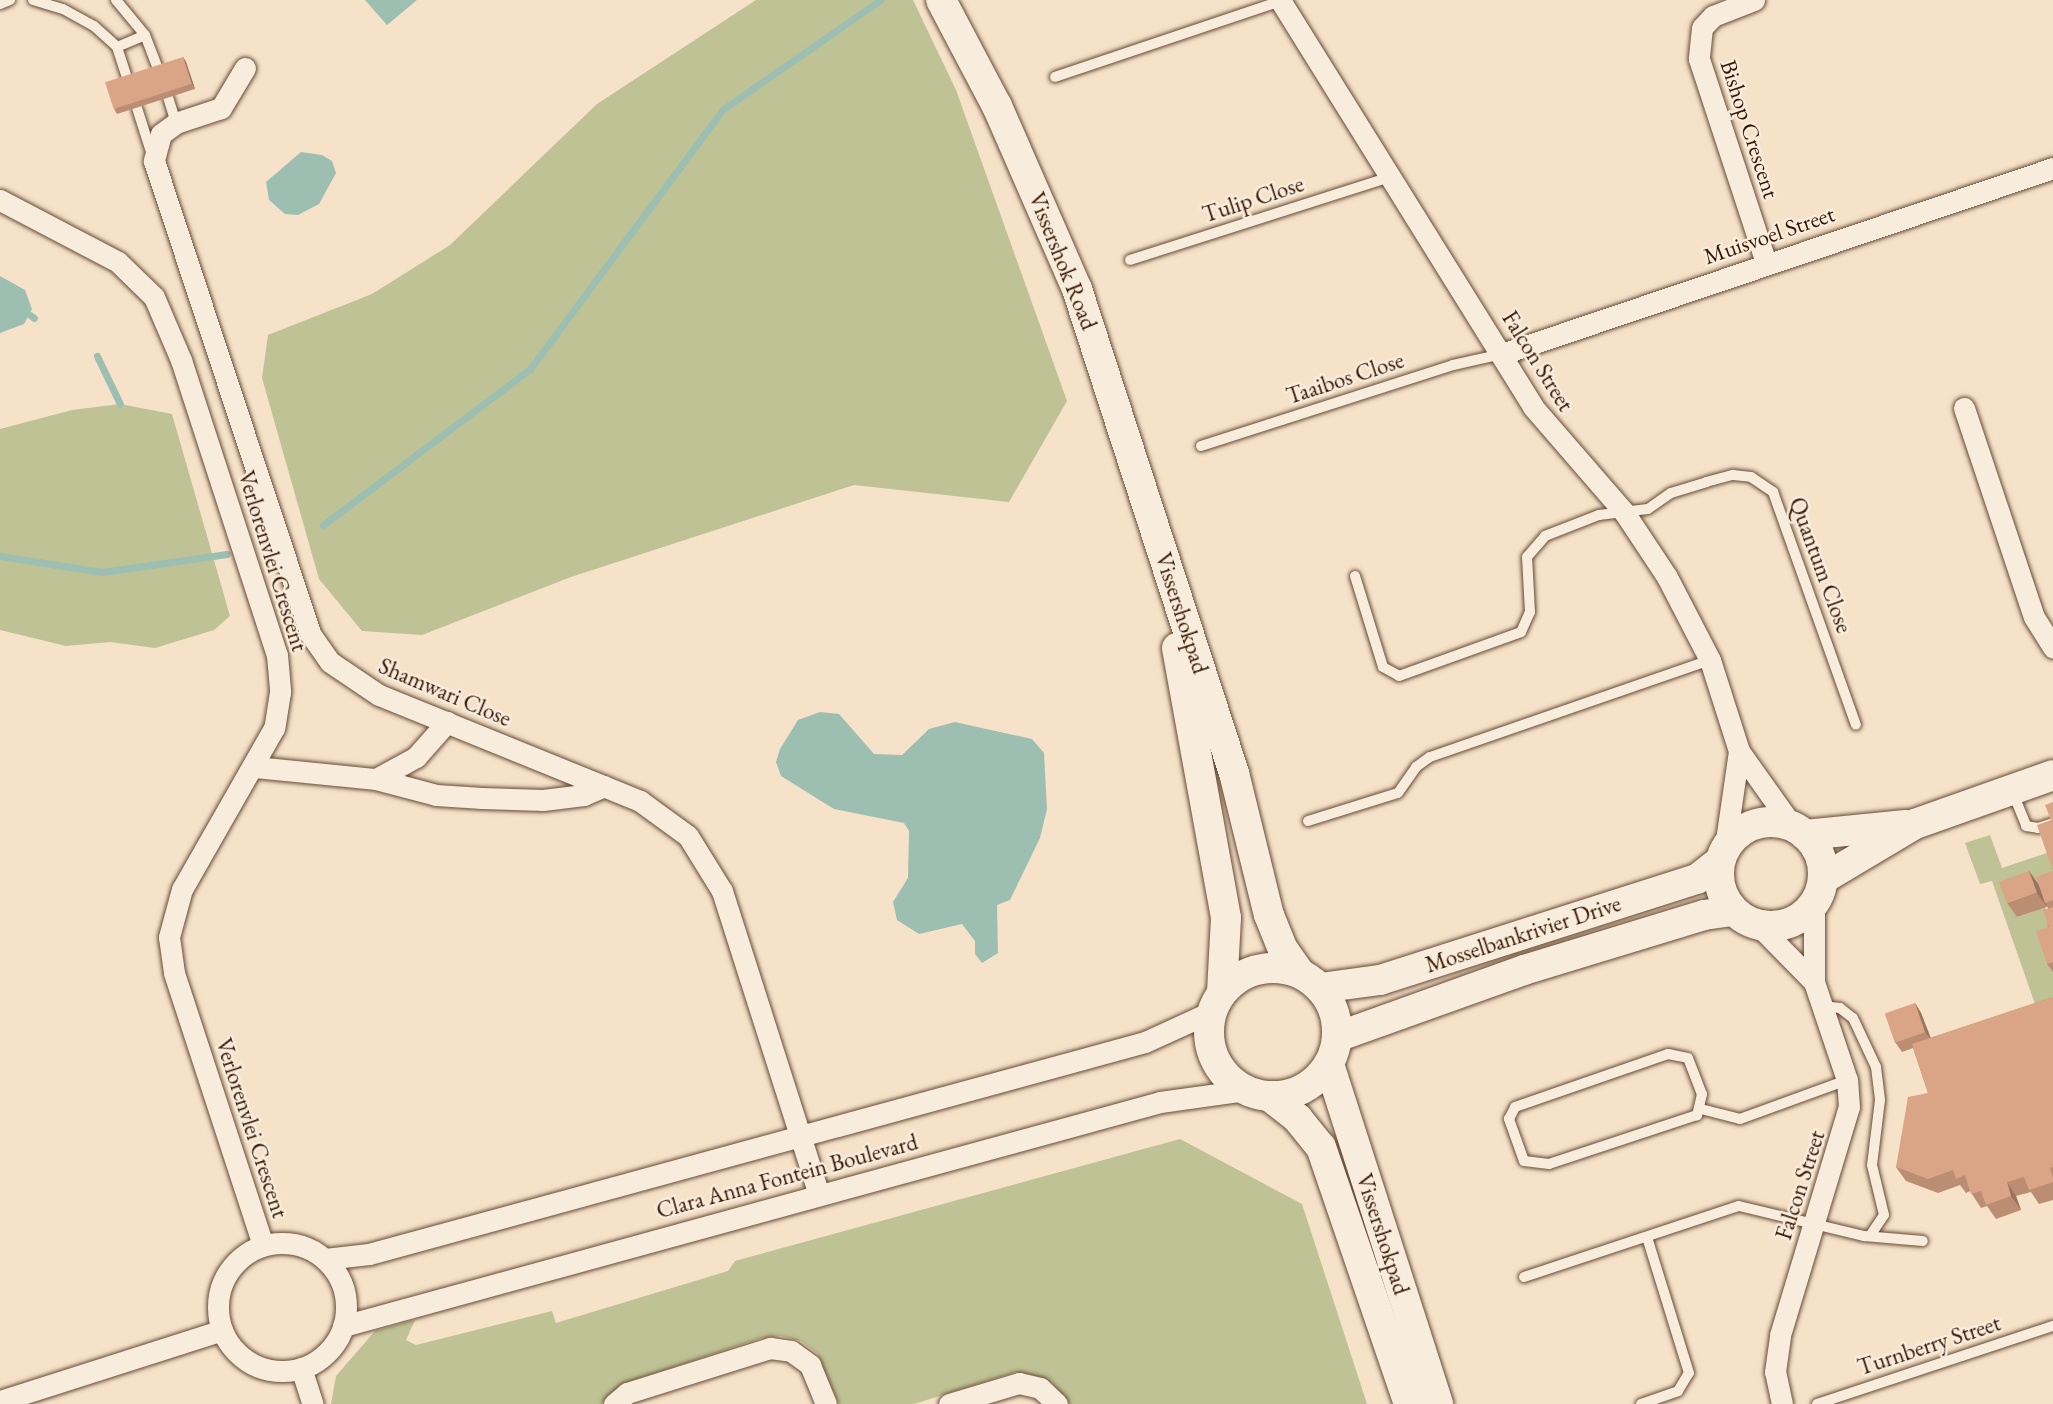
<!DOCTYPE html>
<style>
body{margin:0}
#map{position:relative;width:2053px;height:1404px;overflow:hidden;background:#f5e2c9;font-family:"EB Garamond",serif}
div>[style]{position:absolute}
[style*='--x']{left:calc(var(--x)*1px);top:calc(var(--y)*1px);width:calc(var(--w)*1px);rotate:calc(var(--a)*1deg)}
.green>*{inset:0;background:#bfc294}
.water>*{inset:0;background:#9dbfb1}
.stream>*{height:7px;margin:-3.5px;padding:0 3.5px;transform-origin:3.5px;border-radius:3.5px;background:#9dbfb1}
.roads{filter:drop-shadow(0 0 2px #664934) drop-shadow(0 0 2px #664934)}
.lane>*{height:10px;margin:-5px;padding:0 5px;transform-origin:5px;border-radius:5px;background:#f8ecdc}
.street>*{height:21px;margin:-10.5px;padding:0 10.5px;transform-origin:10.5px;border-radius:10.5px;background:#f8ecdc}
.street>.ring{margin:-10.5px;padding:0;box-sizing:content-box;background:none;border:21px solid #f8ecdc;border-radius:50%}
.secondary>*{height:30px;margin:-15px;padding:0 15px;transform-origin:15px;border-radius:15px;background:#f8ecdc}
.secondary>.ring{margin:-15px;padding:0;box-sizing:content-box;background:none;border:30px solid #f8ecdc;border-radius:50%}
.wall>*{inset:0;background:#bb8e73}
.shaded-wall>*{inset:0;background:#99745e}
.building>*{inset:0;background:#daa586;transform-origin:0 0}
span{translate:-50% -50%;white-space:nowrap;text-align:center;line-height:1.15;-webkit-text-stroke:5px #f8ecdc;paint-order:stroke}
.street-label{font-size:23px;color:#361602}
</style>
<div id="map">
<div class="green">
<div style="clip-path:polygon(756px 0,913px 0,956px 90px,1067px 401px,1009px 502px,854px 485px,571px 577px,422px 635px,362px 631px,319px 579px,262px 378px,268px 335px,372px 294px,450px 245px,597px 104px)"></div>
<div style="clip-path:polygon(120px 404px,172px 414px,230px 616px,214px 630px,155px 648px,110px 642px,66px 646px,0 630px,0 429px,72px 410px)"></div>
<div style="clip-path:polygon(1990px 835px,2002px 868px,2050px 852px,2053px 861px,2053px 883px,2017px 917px,2045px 907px,2053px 929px,2053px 1002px,2036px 1007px,1992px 881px,1980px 884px,1965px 843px)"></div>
<div style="clip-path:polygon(1180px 1139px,1302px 1204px,1367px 1404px,1069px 1404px,1052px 1382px,1015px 1372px,914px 1404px,839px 1404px,817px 1353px,801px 1341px,781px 1336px,761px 1338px,628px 1382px,601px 1404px,331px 1404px,336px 1376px,375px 1331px,415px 1320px,406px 1340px,416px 1345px,552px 1311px,556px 1323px,728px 1271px,735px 1261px)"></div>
</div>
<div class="water">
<div style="clip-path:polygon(365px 0,417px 0,387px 25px)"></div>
<div style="clip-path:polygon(301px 152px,322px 155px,332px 161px,336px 173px,319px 204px,298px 215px,285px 214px,269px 200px,266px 182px)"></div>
<div style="clip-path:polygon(0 276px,25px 290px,32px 309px,24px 324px,0 333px)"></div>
<div style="clip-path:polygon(820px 712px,839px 714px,874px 754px,902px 755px,929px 729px,955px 722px,1032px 739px,1044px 753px,1047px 809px,1040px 838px,1010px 900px,997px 905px,998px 953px,982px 963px,975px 954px,975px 941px,962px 924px,919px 934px,897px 920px,893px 902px,908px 878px,909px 831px,904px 823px,834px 809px,781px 776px,776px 762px,780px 749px,798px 720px)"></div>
</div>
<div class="stream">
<div style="--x:30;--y:315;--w:5;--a:37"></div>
<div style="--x:97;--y:356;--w:53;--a:64.4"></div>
<div style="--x:323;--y:525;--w:259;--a:-37"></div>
<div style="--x:530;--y:369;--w:322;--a:-53.4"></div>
<div style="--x:722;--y:110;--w:193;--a:-34.8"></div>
<div style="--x:0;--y:556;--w:103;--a:8.9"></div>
<div style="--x:102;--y:572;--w:126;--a:-8.2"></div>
</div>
<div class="roads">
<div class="lane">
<div style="--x:33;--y:0;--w:31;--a:17"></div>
<div style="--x:63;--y:9;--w:35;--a:29"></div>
<div style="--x:94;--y:26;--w:31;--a:42"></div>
<div style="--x:117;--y:47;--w:36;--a:72"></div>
<div style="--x:116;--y:0;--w:45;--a:50.4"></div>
<div style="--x:145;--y:35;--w:39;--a:69"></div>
<div style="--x:0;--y:4;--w:11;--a:-22"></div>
<div style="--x:117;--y:47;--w:30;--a:-23"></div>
<div style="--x:1055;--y:77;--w:238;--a:-18.6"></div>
<div style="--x:168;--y:97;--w:27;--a:73"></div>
<div style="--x:137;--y:108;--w:49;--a:72.3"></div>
<div style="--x:1130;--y:260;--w:273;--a:-17.7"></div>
<div style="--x:1201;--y:446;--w:265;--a:-17.8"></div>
<div style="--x:1453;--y:365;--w:50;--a:-12.7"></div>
<div style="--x:1355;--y:576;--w:95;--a:72.9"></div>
<div style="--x:1383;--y:667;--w:18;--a:29"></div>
<div style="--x:1399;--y:676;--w:130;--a:-19.8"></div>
<div style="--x:1521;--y:632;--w:22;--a:-66"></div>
<div style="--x:1530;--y:612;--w:55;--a:-93.1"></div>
<div style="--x:1527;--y:557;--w:28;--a:-49"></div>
<div style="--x:1545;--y:536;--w:58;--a:-21.3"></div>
<div style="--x:1599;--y:515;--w:49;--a:-7"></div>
<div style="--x:1648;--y:509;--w:28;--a:-35"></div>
<div style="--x:1671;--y:493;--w:37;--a:-17"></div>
<div style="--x:1706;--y:482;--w:28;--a:-15"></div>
<div style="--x:1733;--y:475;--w:18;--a:6"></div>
<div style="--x:1751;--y:477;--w:27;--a:34"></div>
<div style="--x:1773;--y:492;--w:247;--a:70.4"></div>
<div style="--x:2013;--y:793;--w:35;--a:68"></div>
<div style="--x:2026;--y:826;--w:12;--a:9"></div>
<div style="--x:2038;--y:828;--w:16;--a:-18"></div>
<div style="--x:1308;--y:821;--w:94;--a:-17.3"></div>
<div style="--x:1398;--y:793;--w:32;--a:-55"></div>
<div style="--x:1416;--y:767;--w:17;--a:-36"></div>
<div style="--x:1430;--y:757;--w:296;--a:-19.1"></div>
<div style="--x:1823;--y:1006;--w:17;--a:7"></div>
<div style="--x:1840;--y:1008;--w:16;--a:38"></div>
<div style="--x:1853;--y:1018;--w:54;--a:64.9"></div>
<div style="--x:1876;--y:1067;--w:33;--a:83"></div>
<div style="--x:1880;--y:1100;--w:65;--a:97"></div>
<div style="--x:1872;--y:1165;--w:51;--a:76.5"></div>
<div style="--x:1884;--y:1215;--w:25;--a:124"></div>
<div style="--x:1668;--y:1054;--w:20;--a:11"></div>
<div style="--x:1688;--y:1058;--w:39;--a:69"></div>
<div style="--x:1702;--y:1094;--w:22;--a:103"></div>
<div style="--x:1697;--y:1115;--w:156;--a:161.7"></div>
<div style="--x:1549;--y:1164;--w:25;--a:-173"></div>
<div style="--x:1524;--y:1161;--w:45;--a:-109.7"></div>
<div style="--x:1509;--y:1119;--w:13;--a:-63"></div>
<div style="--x:1515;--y:1107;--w:162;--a:-19.1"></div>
<div style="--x:1701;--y:1109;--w:40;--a:14.4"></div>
<div style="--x:1740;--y:1119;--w:114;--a:-20"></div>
<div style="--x:1524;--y:1277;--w:226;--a:-18.3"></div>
<div style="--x:1739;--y:1206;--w:129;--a:13.5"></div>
<div style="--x:1864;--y:1236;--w:59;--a:4.8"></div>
<div style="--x:1641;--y:1404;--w:39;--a:-19"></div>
<div style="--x:1678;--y:1391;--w:21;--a:-59"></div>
<div style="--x:1689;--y:1373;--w:142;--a:-107.2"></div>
<div style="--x:1817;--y:1404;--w:249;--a:-18.3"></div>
</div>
<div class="street">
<div style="--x:1280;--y:0;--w:479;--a:58.1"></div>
<div style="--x:1533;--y:407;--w:139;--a:49.1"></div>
<div style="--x:1624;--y:512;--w:78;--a:56.5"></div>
<div style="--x:1667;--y:577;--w:93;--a:62.6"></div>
<div style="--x:1710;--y:660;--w:96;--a:72.3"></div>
<div style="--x:1739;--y:751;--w:93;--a:54.6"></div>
<div style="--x:1754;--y:0;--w:44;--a:158.7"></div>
<div style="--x:1713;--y:16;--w:16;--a:133"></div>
<div style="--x:1702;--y:28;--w:31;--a:96"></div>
<div style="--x:1699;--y:59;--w:215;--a:71.8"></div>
<div style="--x:245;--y:68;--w:47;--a:121"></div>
<div style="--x:221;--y:108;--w:47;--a:161.6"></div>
<div style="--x:176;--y:123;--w:19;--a:144"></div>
<div style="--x:161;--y:134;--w:28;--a:105"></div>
<div style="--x:154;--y:161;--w:499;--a:71.7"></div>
<div style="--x:311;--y:635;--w:33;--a:55"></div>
<div style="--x:330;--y:662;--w:59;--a:34"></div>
<div style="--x:379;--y:695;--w:282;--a:22.1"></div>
<div style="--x:640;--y:801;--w:59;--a:36.1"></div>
<div style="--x:688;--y:836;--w:65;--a:58.3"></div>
<div style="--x:722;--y:891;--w:319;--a:72.3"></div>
<div style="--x:0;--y:200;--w:133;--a:27.7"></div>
<div style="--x:118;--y:262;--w:50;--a:44.2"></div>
<div style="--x:154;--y:297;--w:69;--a:66.8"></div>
<div style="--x:181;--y:360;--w:310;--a:72"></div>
<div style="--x:277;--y:655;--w:37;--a:85"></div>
<div style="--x:280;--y:692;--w:36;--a:99"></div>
<div style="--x:274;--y:728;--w:185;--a:119.7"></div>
<div style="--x:182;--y:889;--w:50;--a:105.2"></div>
<div style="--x:169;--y:937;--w:36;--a:82"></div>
<div style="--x:174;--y:973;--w:286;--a:71.9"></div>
<div style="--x:1502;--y:354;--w:582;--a:-18.65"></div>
<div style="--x:1964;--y:408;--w:220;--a:71.5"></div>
<div style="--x:2034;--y:617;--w:36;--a:58"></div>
<div style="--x:255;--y:767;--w:122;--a:5.7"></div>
<div style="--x:376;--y:779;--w:46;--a:-28.8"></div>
<div style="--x:416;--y:757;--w:47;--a:-48.5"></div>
<div style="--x:376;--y:779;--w:62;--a:14.9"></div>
<div style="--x:436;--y:795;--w:46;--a:3.7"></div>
<div style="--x:482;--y:798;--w:61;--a:1.9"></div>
<div style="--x:543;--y:800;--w:41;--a:-7"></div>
<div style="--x:584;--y:795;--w:22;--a:-24"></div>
<div style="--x:1725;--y:847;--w:97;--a:-81.7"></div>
<div style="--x:1759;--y:926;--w:78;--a:45.5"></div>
<div class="ring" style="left:218px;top:1243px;width:107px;height:107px"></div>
<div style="--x:325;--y:1259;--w:44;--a:-6.5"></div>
<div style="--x:369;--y:1254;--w:804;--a:-15.28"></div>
<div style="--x:1145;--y:1042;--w:75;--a:-24.5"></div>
<div style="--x:343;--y:1326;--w:847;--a:-15.33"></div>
<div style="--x:1160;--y:1102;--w:88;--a:-7.9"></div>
<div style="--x:301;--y:1368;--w:38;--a:72"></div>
<div style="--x:0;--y:1401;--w:233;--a:-17.7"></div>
<div style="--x:614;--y:1404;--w:17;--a:-40"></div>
<div style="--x:627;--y:1393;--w:150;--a:-17.5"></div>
<div style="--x:770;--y:1348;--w:21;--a:8"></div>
<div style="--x:791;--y:1351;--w:24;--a:36"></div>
<div style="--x:810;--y:1365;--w:42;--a:67.7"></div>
<div style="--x:949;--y:1404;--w:73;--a:-16.7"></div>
<div style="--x:1019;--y:1383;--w:22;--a:13"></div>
<div style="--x:1040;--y:1388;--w:23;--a:43"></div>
<div style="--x:1782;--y:1404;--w:33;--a:-102"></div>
<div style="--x:1775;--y:1372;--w:37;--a:-82"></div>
<div style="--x:1780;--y:1335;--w:238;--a:-73.2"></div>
<div style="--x:1849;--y:1107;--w:27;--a:-94"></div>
<div style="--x:1847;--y:1080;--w:103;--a:-108.6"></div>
<div style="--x:1814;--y:982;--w:78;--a:-90"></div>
</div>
<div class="secondary">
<div style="--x:941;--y:0;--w:120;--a:62.2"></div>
<div style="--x:997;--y:106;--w:200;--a:66.4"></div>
<div style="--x:1077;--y:289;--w:509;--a:72.03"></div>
<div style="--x:1234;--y:773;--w:146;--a:76.2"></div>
<div style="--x:1269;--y:915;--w:37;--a:68"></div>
<div style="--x:1283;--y:949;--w:29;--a:55"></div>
<div style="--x:1177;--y:648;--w:274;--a:79.7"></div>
<div style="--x:1226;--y:918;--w:74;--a:93.1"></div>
<div class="ring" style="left:1719px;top:822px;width:74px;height:74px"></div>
<div style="--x:1805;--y:835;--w:101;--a:-5.7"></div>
<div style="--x:1823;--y:879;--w:107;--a:-30.9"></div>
<div style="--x:1915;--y:824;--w:146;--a:-19.5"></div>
<div class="ring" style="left:1209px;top:968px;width:98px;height:98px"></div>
<div style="--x:1320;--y:988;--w:61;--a:-7.6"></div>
<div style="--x:1380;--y:980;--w:333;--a:-17.7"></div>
<div style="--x:1697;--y:879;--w:28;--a:-38"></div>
<div style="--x:1337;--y:1037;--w:199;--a:-19.7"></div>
<div style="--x:1524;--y:970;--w:188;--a:-17"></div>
<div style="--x:1704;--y:915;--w:29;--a:-8"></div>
<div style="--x:1329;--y:1064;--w:357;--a:72.2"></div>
<div style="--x:1269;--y:1096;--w:37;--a:38"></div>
<div style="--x:1298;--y:1119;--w:36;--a:51"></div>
<div style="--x:1321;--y:1147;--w:272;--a:71.1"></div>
</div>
</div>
<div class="wall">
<div style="clip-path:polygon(183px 57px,186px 62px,195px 89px,117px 114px,114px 109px)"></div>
<div style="clip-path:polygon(2029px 871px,2039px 885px,2053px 871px,2053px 972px,2047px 964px,2048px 908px,2045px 904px,2047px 907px,2017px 917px,2007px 903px)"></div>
<div style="clip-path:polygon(2053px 997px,2053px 1200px,2039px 1204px,2031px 1192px,2016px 1196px,2021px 1210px,1996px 1219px,1987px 1206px,1981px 1208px,1970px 1191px,1966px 1193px,1960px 1185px,1938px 1193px,1906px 1181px,1896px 1167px,1928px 1093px,1913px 1048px,1902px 1052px,1895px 1042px,1915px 1003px,1921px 1013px,1930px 1038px)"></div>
</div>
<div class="shaded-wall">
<div style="clip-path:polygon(183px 57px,186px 62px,195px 89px,192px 84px)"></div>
<div style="clip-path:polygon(2029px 871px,2039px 885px,2047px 907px,2037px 893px)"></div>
<div style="clip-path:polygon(1915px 1003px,1921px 1013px,1932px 1041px,1925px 1032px)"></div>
<div style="clip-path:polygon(2007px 1182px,2016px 1196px,2021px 1210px,2011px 1196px)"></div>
</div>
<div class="building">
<div style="left:183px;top:57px;width:28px;height:82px;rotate:72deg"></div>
<div style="clip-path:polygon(2053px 802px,2053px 871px,2037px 825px,2051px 820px,2045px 805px)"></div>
<div style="left:2029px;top:871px;width:23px;height:32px;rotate:70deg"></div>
<div style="clip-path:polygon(2053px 871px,2053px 900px,2045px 903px,2036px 877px)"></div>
<div style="clip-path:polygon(2053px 907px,2053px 962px,2047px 964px,2036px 931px,2049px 927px,2043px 910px)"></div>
<div style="clip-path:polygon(2053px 997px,2053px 1167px,2050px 1168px,2053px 1178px,2053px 1182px,2029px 1190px,2024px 1177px,2007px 1182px,2011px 1196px,1986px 1205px,1981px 1191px,1971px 1194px,1965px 1175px,1956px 1179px,1953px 1170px,1928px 1179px,1896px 1167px,1908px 1097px,1928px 1093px,1912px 1044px)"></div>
<div style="left:1915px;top:1003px;width:31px;height:32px;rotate:71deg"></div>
</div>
<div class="street-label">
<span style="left:1750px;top:129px;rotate:72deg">Bishop Crescent</span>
<span style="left:1253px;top:199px;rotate:-18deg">Tulip Close</span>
<span style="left:1769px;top:235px;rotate:-19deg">Muisvoel Street</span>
<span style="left:1063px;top:261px;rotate:68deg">Vissershok Road</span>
<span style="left:1538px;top:361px;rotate:58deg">Falcon Street</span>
<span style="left:1345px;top:378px;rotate:-18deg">Taaibos Close</span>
<span style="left:273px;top:561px;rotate:73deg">Verlorenvlei Crescent</span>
<span style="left:1821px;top:565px;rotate:70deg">Quantum Close</span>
<span style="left:1182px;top:613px;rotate:72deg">Vissershokpad</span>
<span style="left:445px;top:692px;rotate:23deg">Shamwari Close</span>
<span style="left:1523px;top:934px;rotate:-18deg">Mosselbankrivier Drive</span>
<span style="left:252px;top:1128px;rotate:72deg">Verlorenvlei Crescent</span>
<span style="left:787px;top:1176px;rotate:-15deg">Clara Anna Fontein Boulevard</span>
<span style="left:1800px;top:1185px;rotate:-72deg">Falcon Street</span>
<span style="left:1383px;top:1234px;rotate:72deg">Vissershokpad</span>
<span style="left:1929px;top:1345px;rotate:-18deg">Turnberry Street</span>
</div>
</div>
